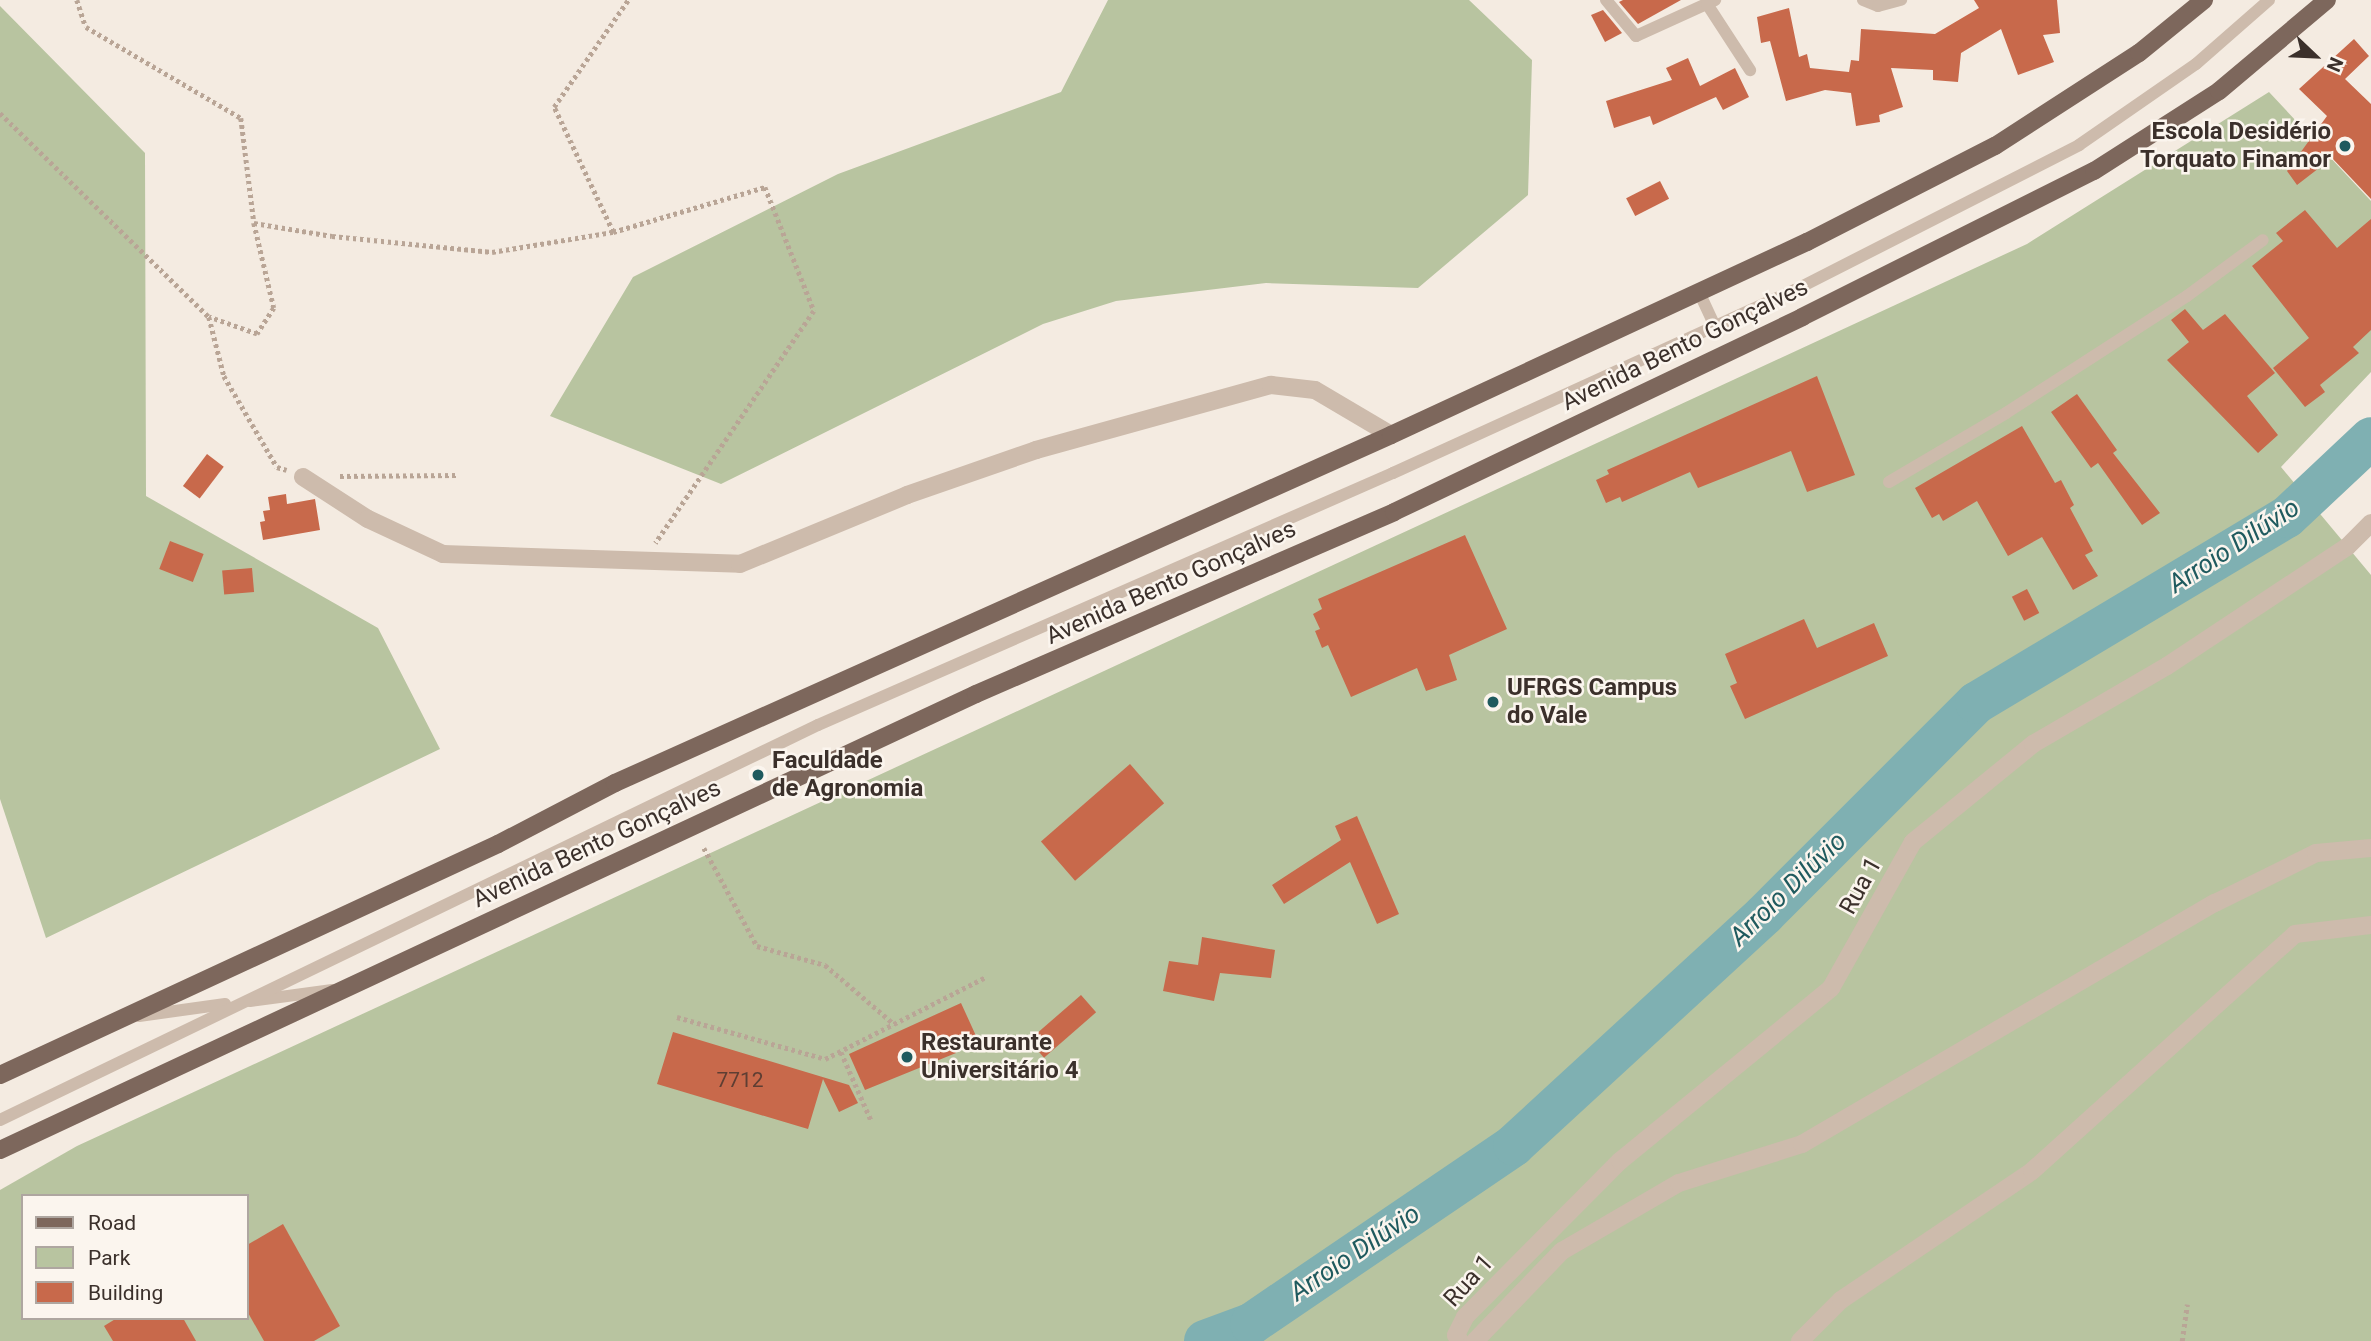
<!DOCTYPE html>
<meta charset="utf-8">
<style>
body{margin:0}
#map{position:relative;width:2371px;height:1341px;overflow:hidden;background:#f4ebe1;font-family:Roboto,sans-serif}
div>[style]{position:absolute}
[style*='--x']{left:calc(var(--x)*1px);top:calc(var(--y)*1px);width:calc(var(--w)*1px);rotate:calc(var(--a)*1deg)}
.green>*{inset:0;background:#b8c4a0}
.river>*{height:42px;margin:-21px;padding:0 21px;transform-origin:21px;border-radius:21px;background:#7fb0b2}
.building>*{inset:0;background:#c8694b;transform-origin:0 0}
.path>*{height:4.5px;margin-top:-2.25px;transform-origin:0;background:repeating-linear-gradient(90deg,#b9a596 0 3.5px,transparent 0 7px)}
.lane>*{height:12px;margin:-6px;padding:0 6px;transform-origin:6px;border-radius:6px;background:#cdbbac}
.street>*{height:18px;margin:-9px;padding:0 9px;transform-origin:9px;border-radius:9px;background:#cdbbac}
.primary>*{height:18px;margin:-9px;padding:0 9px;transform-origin:9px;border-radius:9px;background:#7d675c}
.dots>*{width:19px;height:19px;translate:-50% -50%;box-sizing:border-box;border:4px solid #fbf5ee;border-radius:50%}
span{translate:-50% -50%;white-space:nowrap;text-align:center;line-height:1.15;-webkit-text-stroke:5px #fbf5ee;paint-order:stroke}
.number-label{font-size:21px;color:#5e3e33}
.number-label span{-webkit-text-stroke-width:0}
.poi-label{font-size:24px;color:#3b302b;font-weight:700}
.right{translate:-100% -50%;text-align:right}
.left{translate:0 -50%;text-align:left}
.street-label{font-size:24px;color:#3b302b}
.water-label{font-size:26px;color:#1f5a5e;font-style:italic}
.legend{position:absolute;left:21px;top:1194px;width:228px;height:126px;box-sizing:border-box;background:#fbf5ee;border:2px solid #aea6a0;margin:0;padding:9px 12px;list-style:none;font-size:21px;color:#3b302b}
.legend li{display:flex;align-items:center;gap:14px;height:35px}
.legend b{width:35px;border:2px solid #aea6a0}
.north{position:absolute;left:2280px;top:21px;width:70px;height:70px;-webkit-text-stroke:5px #fbf5ee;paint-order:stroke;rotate:113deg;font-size:19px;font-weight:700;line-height:28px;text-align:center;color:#3b302b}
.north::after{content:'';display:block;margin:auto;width:24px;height:32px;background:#3b302b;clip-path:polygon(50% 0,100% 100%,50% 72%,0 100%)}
</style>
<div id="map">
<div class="green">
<div style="clip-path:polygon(1108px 0,1469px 0,1532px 60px,1528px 195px,1418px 288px,1266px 283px,1116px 301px,1043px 324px,721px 484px,550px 416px,633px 277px,838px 174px,1061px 92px)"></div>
<div style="clip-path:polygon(0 6px,145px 153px,146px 496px,378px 628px,440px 749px,46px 938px,0 799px)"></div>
<div style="clip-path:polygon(evenodd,2269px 92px,2371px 201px,2371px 372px,2281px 467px,2371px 575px,2371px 1341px,0 1341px,0 1190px,77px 1146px,2027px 244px,2269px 92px,23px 1196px,247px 1196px,247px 1318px,23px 1318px,23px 1196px)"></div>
</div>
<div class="river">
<div style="--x:1205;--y:1341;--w:49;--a:-20.3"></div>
<div style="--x:1251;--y:1324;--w:318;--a:-34.2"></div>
<div style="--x:1514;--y:1145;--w:340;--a:-42.6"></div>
<div style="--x:1764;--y:915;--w:300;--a:-45"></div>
<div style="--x:1976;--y:703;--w:362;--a:-30.9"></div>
<div style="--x:2287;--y:517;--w:115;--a:-43.2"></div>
</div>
<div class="building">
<div style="clip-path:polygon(1623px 0,1681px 0,1638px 24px,1619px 2px)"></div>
<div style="clip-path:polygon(1974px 0,2057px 0,2060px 33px,2043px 35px,2054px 62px,2018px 75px,2001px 29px,1961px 53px,1958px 82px,1933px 80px,1933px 70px,1891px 68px,1903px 107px,1879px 115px,1880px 122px,1856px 126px,1851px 93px,1825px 90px,1786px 101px,1770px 41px,1761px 43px,1757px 17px,1789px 8px,1799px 57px,1807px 54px,1810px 68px,1849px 72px,1851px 60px,1859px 61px,1861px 29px,1935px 34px,1979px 8px)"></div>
<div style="clip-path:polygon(1603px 10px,1622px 33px,1605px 42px,1591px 15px)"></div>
<div style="clip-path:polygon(2354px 39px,2369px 56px,2345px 79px,2371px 104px,2371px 199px,2332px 158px,2297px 185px,2287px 171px,2327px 116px,2299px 89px)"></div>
<div style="clip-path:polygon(1688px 58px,1700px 86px,1735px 68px,1749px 97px,1723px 110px,1716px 97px,1653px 125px,1650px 116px,1614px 128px,1606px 101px,1672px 80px,1666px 68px)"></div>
<div style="left:1660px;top:181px;width:20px;height:38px;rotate:63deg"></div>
<div style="clip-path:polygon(2305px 210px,2337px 248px,2371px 219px,2371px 330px,2353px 347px,2359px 353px,2320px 385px,2325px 392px,2305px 407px,2273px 368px,2309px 338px,2252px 266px,2283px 241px,2276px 233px)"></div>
<div style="clip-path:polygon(2185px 309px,2203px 330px,2225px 314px,2275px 373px,2247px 396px,2278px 435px,2258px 453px,2167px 360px,2189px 342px,2171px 320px)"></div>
<div style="clip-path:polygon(1817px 376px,1855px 475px,1807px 492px,1791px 451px,1698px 488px,1690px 472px,1622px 502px,1620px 497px,1606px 503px,1596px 480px,1609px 474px,1607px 470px)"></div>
<div style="clip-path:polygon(2077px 394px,2117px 450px,2113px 453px,2160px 513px,2142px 525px,2098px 463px,2091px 468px,2051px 412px)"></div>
<div style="clip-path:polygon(2022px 426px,2055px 483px,2061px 480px,2074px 505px,2070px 508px,2093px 551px,2085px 555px,2098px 576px,2073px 590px,2042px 537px,2008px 556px,1977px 501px,1943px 521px,1939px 514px,1932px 518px,1915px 488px)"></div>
<div style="left:207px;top:454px;width:21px;height:40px;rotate:37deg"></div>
<div style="clip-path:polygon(286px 494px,287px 504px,315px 499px,320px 530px,263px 540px,260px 522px,265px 521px,263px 511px,270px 510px,268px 497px)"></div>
<div style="clip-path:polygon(1465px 535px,1507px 629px,1449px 655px,1457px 680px,1426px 691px,1417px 668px,1351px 697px,1328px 645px,1322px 648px,1315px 631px,1320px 629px,1313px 614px,1322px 609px,1318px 599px)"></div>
<div style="left:170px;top:541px;width:36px;height:30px;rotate:21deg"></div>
<div style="left:252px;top:568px;width:24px;height:30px;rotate:85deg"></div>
<div style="left:2027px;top:589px;width:27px;height:17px;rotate:63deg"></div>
<div style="clip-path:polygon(1804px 619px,1817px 648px,1874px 623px,1888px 656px,1745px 719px,1730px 686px,1737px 683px,1725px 654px)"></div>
<div style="left:1130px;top:764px;width:52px;height:118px;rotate:49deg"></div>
<div style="clip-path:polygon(1357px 816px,1399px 914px,1377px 924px,1350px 862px,1284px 904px,1272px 885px,1341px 840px,1335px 826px)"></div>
<div style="clip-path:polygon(1202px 937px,1275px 950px,1271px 978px,1220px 973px,1214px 1001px,1163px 991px,1169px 961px,1198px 965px)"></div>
<div style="left:1081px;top:995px;width:23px;height:69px;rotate:49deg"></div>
<div style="clip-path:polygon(961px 1003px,977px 1038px,954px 1049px,956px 1053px,865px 1090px,849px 1054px)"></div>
<div style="clip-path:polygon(673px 1032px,849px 1085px,858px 1103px,839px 1112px,823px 1079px,808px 1129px,657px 1084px)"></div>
<div style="clip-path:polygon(283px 1224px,340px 1326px,314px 1341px,264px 1341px,247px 1311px,247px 1245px)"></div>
<div style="clip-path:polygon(117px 1318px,183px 1318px,196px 1341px,113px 1341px,104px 1326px)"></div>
</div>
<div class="path">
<div style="--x:77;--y:0;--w:28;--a:72"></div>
<div style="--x:86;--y:27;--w:180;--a:30.4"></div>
<div style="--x:241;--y:118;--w:106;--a:82.9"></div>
<div style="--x:254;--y:223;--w:87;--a:76.8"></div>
<div style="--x:274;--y:308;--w:31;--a:123"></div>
<div style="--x:257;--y:334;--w:51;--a:-160.5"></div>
<div style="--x:209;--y:317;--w:61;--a:75.7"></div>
<div style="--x:224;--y:376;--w:105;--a:59.8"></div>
<div style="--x:277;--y:467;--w:10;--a:17"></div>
<div style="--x:0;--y:113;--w:292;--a:44.3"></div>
<div style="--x:254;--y:223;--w:79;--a:9.5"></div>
<div style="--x:332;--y:236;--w:161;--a:5.7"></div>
<div style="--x:492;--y:252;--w:123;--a:-9.4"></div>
<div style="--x:613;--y:232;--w:159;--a:-16.5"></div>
<div style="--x:765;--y:187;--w:133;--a:68.4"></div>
<div style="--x:814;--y:311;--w:281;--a:124.3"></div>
<div style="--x:613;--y:232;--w:138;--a:-115.3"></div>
<div style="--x:554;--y:107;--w:130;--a:-55.3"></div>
<div style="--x:340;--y:476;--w:118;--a:-0.5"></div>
<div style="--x:704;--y:848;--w:111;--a:61.6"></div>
<div style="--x:757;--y:946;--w:71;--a:15.6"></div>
<div style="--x:825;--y:965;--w:91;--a:40.5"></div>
<div style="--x:677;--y:1017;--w:154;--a:15.8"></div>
<div style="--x:825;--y:1059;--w:181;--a:-27"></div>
<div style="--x:841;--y:1052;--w:74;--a:66.2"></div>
<div style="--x:2182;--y:1341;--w:37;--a:-82"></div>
</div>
<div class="lane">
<div style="--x:1606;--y:0;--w:47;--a:50.2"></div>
<div style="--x:1636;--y:36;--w:87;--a:-24.5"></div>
<div style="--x:1863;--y:0;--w:16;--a:22"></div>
<div style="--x:1878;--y:6;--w:24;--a:-15"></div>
<div style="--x:1707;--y:4;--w:79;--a:56.9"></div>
<div style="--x:1699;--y:292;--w:38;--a:65"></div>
<div style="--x:1889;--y:482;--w:136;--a:-30.5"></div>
<div style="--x:2006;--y:413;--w:216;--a:-32.9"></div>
<div style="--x:2187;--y:296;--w:94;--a:-36.4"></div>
<div style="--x:250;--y:1001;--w:83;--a:-7.6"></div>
<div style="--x:139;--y:1016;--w:87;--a:-7.9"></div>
<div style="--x:0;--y:1120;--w:908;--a:-25.78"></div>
<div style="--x:818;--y:725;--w:628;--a:-23.67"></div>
<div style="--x:1393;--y:473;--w:442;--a:-24.5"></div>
<div style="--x:1795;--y:290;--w:319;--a:-27"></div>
<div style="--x:2079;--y:145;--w:142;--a:-34.7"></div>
<div style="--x:2196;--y:64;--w:97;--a:-41.2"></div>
</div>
<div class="street">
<div style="--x:303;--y:477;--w:77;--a:32.9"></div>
<div style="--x:368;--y:519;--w:83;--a:25"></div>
<div style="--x:443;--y:554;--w:297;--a:1.9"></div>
<div style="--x:740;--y:564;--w:181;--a:-22.4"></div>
<div style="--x:907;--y:495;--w:137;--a:-19.2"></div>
<div style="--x:1036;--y:450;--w:244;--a:-15.5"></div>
<div style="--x:1271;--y:385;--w:44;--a:6.5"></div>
<div style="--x:1315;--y:390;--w:88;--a:30.6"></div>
<div style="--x:1460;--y:1341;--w:7;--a:-124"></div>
<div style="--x:1456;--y:1335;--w:20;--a:-63"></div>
<div style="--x:1465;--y:1317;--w:220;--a:-45.2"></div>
<div style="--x:1620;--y:1161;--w:273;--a:-39.3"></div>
<div style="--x:1831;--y:988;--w:167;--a:-60.7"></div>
<div style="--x:1913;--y:842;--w:155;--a:-39.2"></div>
<div style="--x:2033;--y:744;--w:155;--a:-30.2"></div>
<div style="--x:2167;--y:666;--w:216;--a:-33.5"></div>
<div style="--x:2347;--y:547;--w:34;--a:-45"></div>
<div style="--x:1475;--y:1341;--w:125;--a:-46"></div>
<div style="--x:1562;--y:1251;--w:135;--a:-30.2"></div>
<div style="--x:1679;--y:1183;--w:129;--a:-17.6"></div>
<div style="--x:1802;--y:1144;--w:478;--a:-30.3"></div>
<div style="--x:2215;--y:903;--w:113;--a:-26.3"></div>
<div style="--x:2316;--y:853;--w:55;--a:-5.2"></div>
<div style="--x:1800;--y:1341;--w:58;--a:-45"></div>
<div style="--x:1841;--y:1300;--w:230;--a:-34"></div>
<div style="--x:2032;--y:1171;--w:354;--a:-42"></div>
<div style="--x:2295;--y:934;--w:77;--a:-6.8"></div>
</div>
<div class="primary">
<div style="--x:0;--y:1075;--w:549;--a:-24.88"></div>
<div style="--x:498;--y:844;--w:132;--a:-27.5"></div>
<div style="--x:615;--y:783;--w:850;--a:-24.15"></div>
<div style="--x:1391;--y:435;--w:459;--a:-24.9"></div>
<div style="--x:1807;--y:242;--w:211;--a:-27.1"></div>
<div style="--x:1995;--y:146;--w:171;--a:-32.9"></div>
<div style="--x:2139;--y:53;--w:84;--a:-39.2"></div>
<div style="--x:0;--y:1150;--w:1077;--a:-25.04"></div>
<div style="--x:976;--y:694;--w:456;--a:-23.5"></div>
<div style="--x:1394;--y:512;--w:452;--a:-25.5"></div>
<div style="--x:1802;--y:317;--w:326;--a:-26.6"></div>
<div style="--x:2094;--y:171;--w:148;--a:-32.6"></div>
<div style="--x:2219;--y:91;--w:141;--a:-40.1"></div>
</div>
<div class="dots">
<div style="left:2345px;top:146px;background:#1f5a5e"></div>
<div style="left:1493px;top:702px;background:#1f5a5e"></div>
<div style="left:758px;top:775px;background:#1f5a5e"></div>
<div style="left:907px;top:1057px;background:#1f5a5e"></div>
</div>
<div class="number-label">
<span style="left:740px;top:1080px">7712</span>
</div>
<div class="poi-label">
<span class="right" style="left:2331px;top:146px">Escola Desidério<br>Torquato Finamor</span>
<span class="left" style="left:1507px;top:702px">UFRGS Campus<br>do Vale</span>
<span class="left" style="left:772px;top:775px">Faculdade<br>de Agronomia</span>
<span class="left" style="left:921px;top:1057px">Restaurante<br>Universitário 4</span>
</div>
<div class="street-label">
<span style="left:1685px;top:345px;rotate:-26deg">Avenida Bento Gonçalves</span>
<span style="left:1171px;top:583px;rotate:-24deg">Avenida Bento Gonçalves</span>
<span style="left:597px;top:844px;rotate:-25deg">Avenida Bento Gonçalves</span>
<span style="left:1861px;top:886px;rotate:-61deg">Rua 1</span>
<span style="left:1469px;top:1281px;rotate:-48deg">Rua 1</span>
</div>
<div class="water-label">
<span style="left:2234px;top:546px;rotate:-33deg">Arroio Dilúvio</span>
<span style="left:1788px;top:889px;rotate:-44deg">Arroio Dilúvio</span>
<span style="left:1355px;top:1253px;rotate:-34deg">Arroio Dilúvio</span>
</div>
<ul class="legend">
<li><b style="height:9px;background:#7d675c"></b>Road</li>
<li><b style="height:19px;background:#b8c4a0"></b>Park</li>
<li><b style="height:19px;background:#c8694b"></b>Building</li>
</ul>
<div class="north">N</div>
</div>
